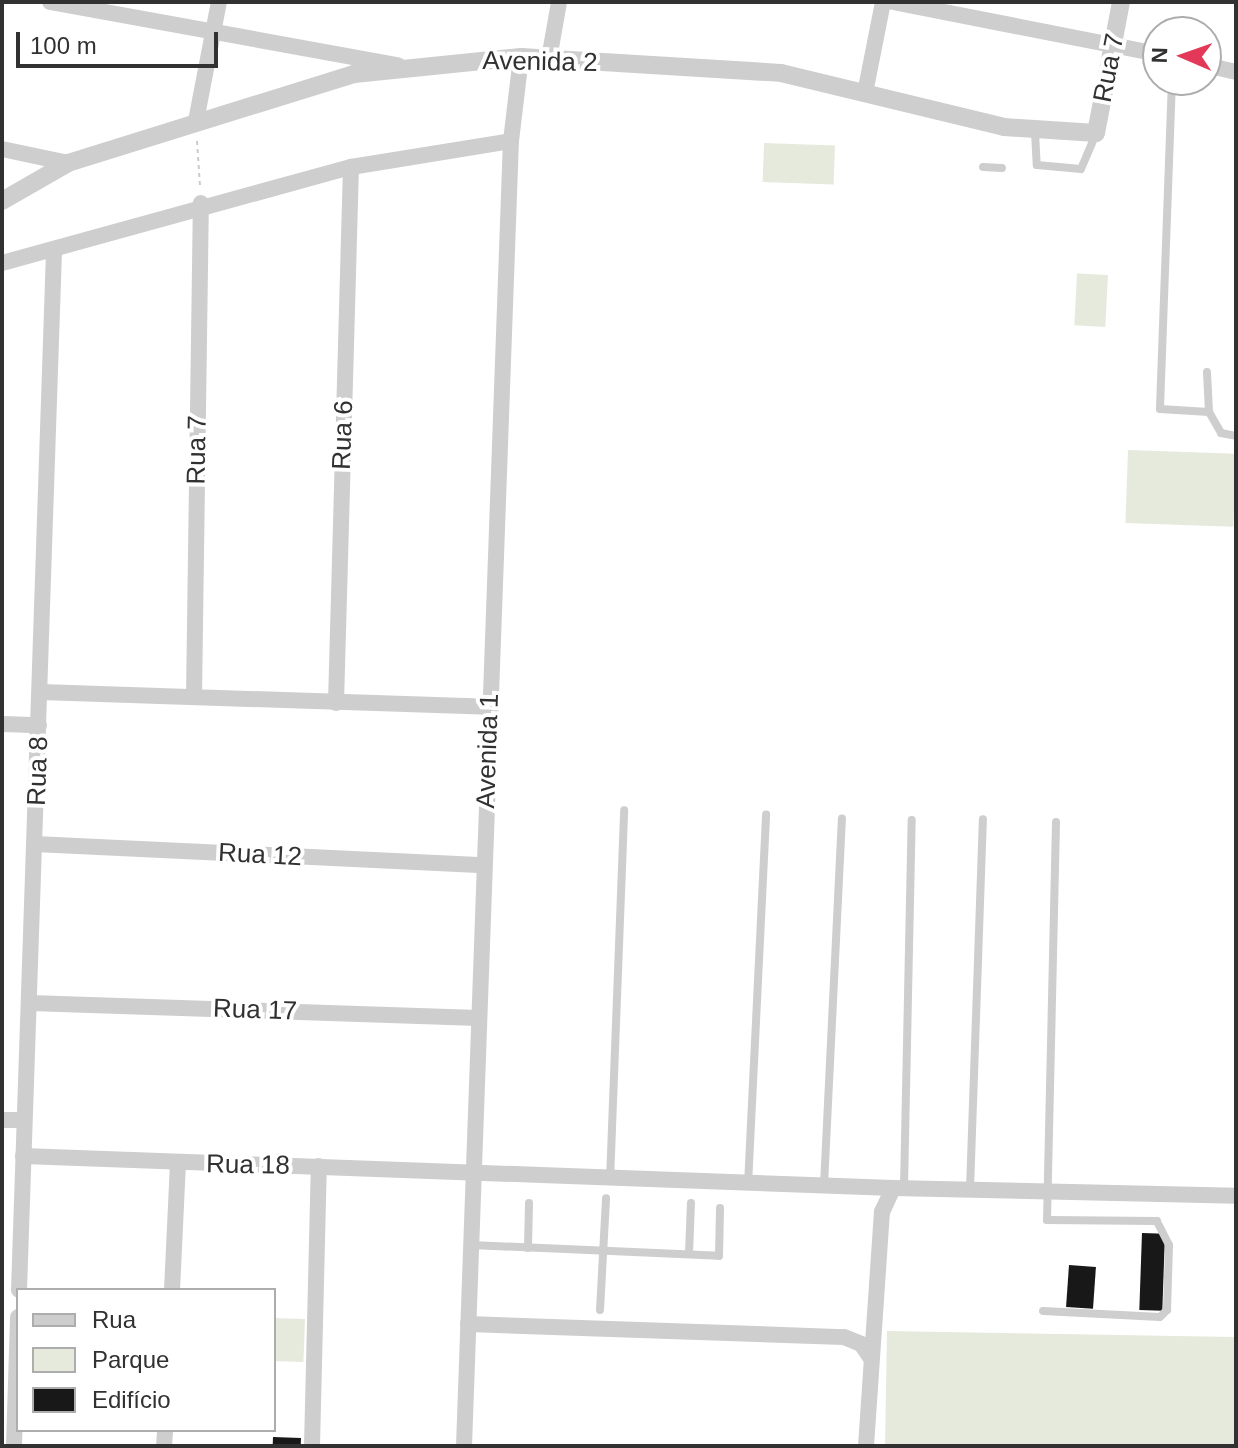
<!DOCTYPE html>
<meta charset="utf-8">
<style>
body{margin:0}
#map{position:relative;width:1238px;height:1448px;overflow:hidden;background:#fff;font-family:Helvetica,sans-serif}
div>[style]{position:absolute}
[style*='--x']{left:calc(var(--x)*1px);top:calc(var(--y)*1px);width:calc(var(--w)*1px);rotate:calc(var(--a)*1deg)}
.green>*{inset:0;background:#e6eadd;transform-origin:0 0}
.building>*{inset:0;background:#181818;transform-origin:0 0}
.path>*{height:2px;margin-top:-1px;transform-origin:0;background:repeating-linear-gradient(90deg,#cbcbcb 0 4px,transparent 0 8px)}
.service>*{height:8px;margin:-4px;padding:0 4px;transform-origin:4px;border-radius:4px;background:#cecece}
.minor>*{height:16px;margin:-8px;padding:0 8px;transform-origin:8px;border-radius:8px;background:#cecece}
.tertiary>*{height:18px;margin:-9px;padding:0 9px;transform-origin:9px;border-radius:9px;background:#cecece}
span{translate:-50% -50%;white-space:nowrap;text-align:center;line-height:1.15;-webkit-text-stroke:8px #fff;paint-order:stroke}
.street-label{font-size:26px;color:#313131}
.frame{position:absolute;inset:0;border:4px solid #313131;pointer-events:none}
.legend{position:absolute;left:16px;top:1288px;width:260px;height:144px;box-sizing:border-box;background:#fff;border:2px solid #adadad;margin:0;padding:10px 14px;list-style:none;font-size:24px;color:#313131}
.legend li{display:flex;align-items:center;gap:16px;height:40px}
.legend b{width:40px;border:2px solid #adadad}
.north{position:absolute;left:1142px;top:16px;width:80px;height:80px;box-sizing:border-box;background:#fff;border:2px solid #adadad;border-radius:50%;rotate:272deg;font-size:22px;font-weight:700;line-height:32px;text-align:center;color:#313131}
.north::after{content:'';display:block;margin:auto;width:28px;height:36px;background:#e33858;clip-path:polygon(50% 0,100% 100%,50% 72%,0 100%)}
.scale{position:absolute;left:16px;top:32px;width:202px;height:36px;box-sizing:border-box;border:4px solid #313131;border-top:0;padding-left:10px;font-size:24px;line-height:28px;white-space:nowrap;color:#313131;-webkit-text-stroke:6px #fff;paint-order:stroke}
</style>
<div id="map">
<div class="green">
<div style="left:764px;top:143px;width:71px;height:39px;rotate:2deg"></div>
<div style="left:1108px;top:275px;width:52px;height:31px;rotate:93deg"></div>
<div style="left:1128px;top:450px;width:108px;height:73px;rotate:2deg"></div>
<div style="left:274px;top:1318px;width:31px;height:43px;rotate:2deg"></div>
<div style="left:887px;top:1331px;width:349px;height:115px;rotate:1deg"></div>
</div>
<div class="building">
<div style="left:1142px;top:1233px;width:23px;height:77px;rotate:2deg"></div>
<div style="left:1069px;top:1265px;width:27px;height:42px;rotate:4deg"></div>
<div style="left:273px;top:1437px;width:28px;height:9px;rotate:2deg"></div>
</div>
<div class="path">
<div style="--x:197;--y:141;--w:45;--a:86.2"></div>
</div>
<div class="service">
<div style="--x:1172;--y:80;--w:329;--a:92.1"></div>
<div style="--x:1160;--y:409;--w:49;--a:3.5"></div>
<div style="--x:1209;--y:412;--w:40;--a:-92.9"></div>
<div style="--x:1035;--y:132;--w:33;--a:87"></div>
<div style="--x:1037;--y:165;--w:44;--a:5.2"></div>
<div style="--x:1081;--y:169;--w:39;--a:-67"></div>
<div style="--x:983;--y:167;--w:19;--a:3"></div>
<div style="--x:1209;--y:412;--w:24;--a:60"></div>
<div style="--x:1221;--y:433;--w:15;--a:11"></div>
<div style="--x:610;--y:1180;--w:370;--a:-87.8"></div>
<div style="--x:748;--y:1185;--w:371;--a:-87.2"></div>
<div style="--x:824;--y:1185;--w:367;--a:-87.2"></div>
<div style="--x:904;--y:1187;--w:367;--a:-88.8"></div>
<div style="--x:970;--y:1189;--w:370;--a:-88"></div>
<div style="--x:471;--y:1245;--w:248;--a:2.5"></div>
<div style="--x:719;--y:1256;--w:48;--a:-88.8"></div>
<div style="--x:528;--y:1248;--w:45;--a:-88.7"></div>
<div style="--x:689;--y:1254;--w:51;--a:-87.8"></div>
<div style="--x:600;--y:1310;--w:112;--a:-86.9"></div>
<div style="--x:1043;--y:1311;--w:117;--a:2.9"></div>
<div style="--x:1160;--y:1317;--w:10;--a:-45"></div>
<div style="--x:1167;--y:1310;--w:65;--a:-88.2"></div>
<div style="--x:1169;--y:1245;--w:27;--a:-117"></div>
<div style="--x:1157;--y:1221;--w:110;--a:-179.5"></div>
<div style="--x:1047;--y:1220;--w:398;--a:-88.7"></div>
</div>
<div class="minor">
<div style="--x:50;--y:2;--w:354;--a:10.3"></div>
<div style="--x:893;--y:2;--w:270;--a:11.1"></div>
<div style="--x:549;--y:59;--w:58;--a:-80"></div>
<div style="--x:1206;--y:65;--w:31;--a:13"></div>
<div style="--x:865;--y:93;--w:93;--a:-78.8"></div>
<div style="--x:196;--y:121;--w:121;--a:-79.1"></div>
<div style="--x:2;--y:149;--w:67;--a:12"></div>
<div style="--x:2;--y:263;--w:362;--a:-15.4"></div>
<div style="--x:351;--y:167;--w:162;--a:-9.2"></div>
<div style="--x:41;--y:692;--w:448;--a:1.9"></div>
<div style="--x:194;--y:697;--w:494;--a:-89.2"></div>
<div style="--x:336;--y:703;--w:536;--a:-88.4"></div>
<div style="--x:2;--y:724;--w:37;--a:2"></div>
<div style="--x:35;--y:844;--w:449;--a:2.7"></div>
<div style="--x:30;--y:1003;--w:449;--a:1.9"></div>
<div style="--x:2;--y:1120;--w:22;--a:0"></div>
<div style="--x:23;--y:1156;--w:871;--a:2.11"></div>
<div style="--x:19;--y:1290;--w:1039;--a:-88.07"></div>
<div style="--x:172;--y:1290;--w:127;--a:-87.3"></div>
<div style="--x:468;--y:1324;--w:376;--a:2"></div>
<div style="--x:844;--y:1337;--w:18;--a:22"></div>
<div style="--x:861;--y:1344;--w:16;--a:55"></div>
<div style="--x:14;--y:1446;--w:129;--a:-88.2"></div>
<div style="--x:164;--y:1446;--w:16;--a:-86"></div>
<div style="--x:312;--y:1446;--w:280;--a:-88.6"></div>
<div style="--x:464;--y:1446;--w:1306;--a:-87.94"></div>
<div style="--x:511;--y:141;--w:85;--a:-83.2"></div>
<div style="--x:866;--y:1446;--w:235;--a:-86.1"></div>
<div style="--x:882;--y:1212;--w:26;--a:-65"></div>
<div style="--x:893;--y:1188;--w:343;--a:1.3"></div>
</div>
<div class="tertiary">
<div style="--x:2;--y:201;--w:76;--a:-29.9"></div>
<div style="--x:68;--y:163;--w:300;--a:-17.3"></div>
<div style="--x:354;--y:74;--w:168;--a:-5.8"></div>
<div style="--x:521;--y:57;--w:260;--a:3.5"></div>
<div style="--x:781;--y:73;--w:229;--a:13.6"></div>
<div style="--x:1004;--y:127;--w:92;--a:3.7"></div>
<div style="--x:1096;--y:133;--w:133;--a:-79.2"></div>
</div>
<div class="street-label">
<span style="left:540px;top:62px;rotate:1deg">Avenida 2</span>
<span style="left:1109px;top:68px;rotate:-79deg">Rua 7</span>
<span style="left:343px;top:435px;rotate:-88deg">Rua 6</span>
<span style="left:197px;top:450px;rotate:-89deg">Rua 7</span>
<span style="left:488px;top:751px;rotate:-88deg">Avenida 1</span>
<span style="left:38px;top:771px;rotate:-88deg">Rua 8</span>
<span style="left:260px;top:855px;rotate:3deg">Rua 12</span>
<span style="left:255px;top:1010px;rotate:2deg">Rua 17</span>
<span style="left:248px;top:1165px;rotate:1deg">Rua 18</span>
</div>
<div class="frame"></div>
<ul class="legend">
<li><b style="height:10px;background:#cecece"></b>Rua</li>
<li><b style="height:22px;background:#e6eadd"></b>Parque</li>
<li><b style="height:22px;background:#181818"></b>Edifício</li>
</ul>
<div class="north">N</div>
<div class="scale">100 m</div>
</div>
